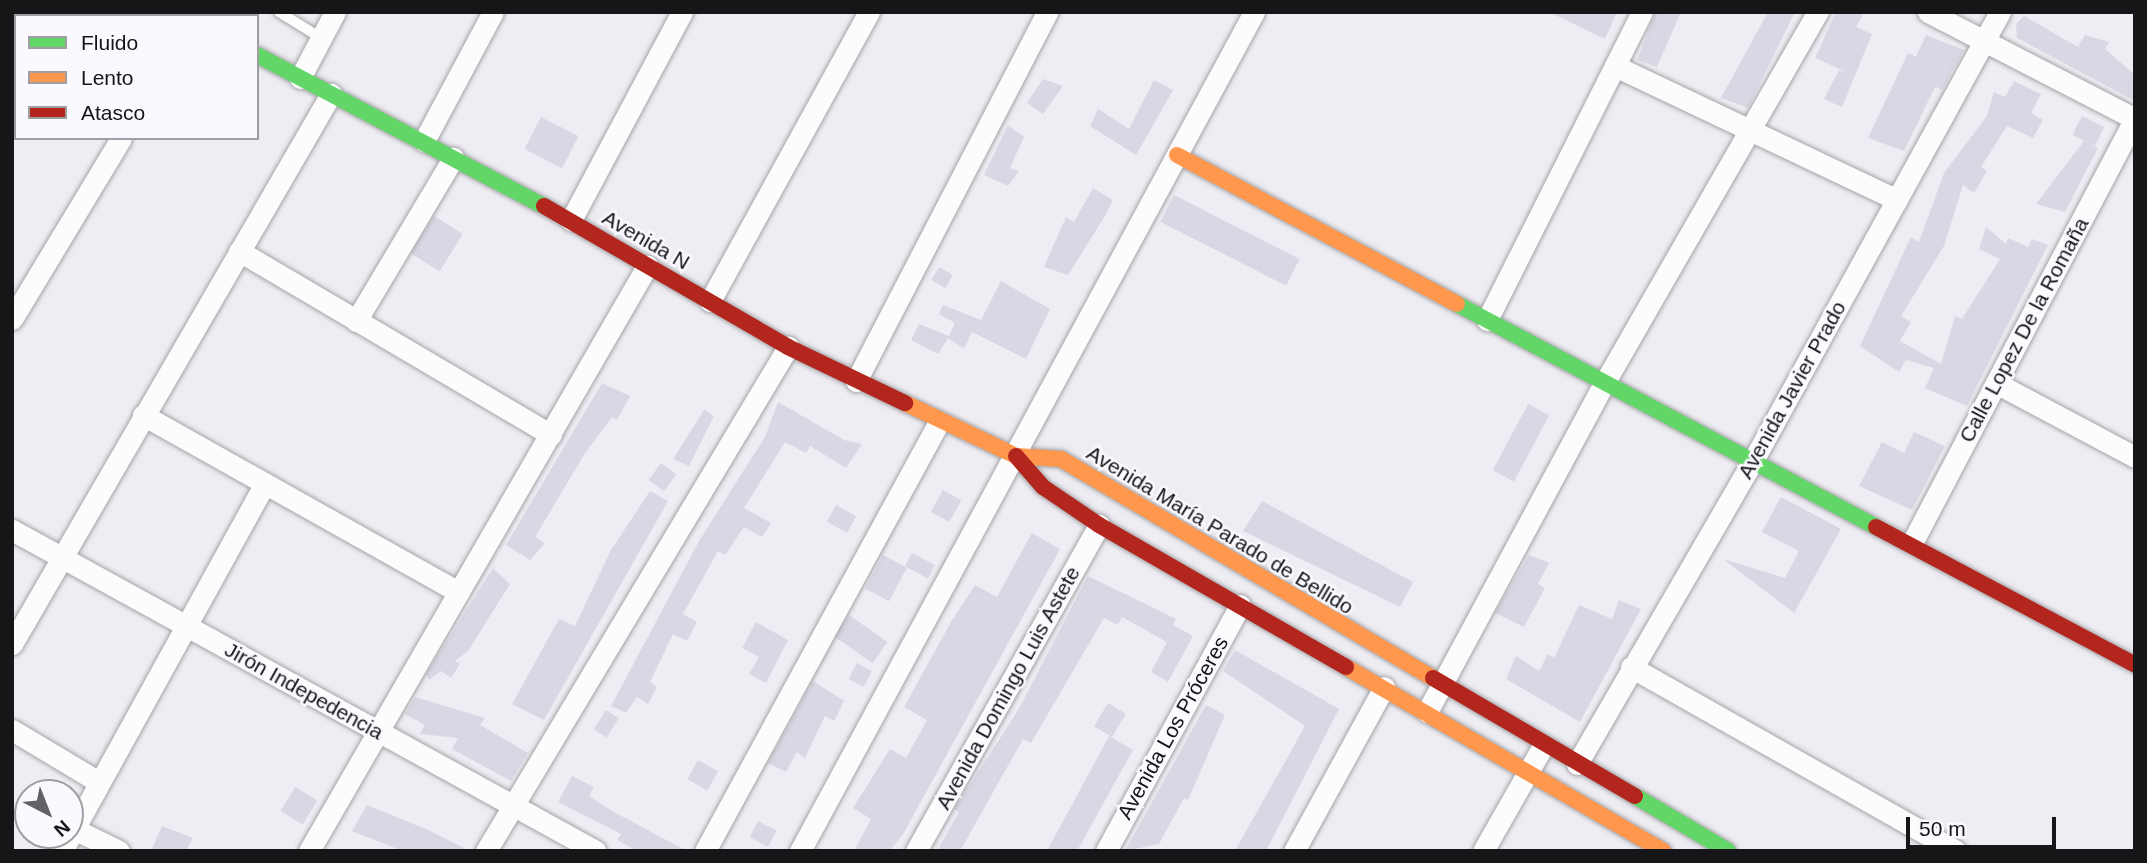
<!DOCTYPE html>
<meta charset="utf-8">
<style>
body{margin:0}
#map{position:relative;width:2147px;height:863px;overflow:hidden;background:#eeedf3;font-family:Helvetica,sans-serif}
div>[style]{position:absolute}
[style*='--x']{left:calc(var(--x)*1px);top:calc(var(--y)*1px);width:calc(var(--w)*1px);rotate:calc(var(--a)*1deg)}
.building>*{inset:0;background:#d9d7e3;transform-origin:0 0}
.roads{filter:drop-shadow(0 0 2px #a4a4a8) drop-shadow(0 0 2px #a4a4a8)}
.lane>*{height:10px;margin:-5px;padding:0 5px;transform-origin:5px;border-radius:5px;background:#fcfcfd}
.street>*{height:21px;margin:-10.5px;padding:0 10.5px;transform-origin:10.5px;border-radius:10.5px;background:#fcfcfd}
.fast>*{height:16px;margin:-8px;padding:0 8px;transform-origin:8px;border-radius:8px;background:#63d668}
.slow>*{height:16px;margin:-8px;padding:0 8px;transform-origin:8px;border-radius:8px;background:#ff974d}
.jam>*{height:16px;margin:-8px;padding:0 8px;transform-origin:8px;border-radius:8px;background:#b3261e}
span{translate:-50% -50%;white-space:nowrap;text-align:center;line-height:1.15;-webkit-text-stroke:5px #f9f9ff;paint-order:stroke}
.street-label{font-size:21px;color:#161619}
.frame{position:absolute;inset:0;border:14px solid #161619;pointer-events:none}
.legend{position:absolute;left:14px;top:14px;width:245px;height:126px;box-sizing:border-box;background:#f9f9ff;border:2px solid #9e9ea3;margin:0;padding:9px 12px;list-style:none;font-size:21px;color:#161619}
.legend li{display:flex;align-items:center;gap:14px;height:35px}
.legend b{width:35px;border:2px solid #9e9ea3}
.north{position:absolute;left:14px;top:779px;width:70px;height:70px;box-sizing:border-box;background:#f9f9ff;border:2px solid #9e9ea3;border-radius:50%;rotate:138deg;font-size:19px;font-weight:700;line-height:28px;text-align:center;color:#161619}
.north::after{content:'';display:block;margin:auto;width:24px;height:32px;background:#626165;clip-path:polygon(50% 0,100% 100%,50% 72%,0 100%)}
.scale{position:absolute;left:1906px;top:817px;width:150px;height:32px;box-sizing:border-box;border:4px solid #161619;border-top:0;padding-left:9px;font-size:21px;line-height:24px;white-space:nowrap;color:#161619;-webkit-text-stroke:5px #f9f9ff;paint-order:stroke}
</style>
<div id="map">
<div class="building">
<div style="clip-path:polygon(1549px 12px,1617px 12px,1605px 39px)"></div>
<div style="clip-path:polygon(1656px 12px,1681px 12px,1657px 67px,1637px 60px)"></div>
<div style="clip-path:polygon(1768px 12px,1795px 12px,1748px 108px,1721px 98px)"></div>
<div style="clip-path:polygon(1836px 12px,1864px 12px,1856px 27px,1872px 34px,1842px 107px,1824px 99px,1839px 70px,1849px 73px,1815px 58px)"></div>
<div style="clip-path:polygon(2024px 16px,2078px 47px,2085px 35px,2109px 42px,2105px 49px,2135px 75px,2135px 101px,2017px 38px,2016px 24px)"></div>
<div style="clip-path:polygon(1926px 35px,1964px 50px,1942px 90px,1935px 87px,1904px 151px,1868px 138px,1908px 53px,1916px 57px)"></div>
<div style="clip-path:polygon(1043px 79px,1063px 86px,1043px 114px,1027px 103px)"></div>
<div style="clip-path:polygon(1154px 80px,1173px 90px,1136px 155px,1090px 126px,1098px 109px,1129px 129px)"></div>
<div style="clip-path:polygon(2014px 81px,2041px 94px,2031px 113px,2043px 120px,2033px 138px,2007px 126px,1981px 167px,1987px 171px,1974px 193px,1963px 185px,1944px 246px,1901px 316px,1911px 322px,1900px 341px,1941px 364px,1955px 316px,1962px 319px,2000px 259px,1979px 249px,1986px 227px,2006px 244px,2008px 238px,2028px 247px,2032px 239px,2048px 245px,1967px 406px,1925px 388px,1934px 368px,1906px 360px,1899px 372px,1860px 346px,1911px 237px,1919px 242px,1944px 173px,1987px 116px,1994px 92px,2005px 97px)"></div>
<div style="left:2082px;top:116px;width:25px;height:21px;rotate:27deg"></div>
<div style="left:541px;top:117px;width:42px;height:36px;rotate:27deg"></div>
<div style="clip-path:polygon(1008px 125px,1024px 137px,1010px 168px,1019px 171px,1008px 186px,984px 175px)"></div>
<div style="clip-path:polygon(2084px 141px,2098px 148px,2065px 212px,2036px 204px)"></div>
<div style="clip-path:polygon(1093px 188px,1113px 200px,1105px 216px,1068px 275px,1044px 267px,1066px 217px,1074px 222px)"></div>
<div style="left:1174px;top:195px;width:141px;height:30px;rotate:27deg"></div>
<div style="left:434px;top:216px;width:34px;height:44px;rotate:32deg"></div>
<div style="left:939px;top:267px;width:16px;height:15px;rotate:30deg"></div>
<div style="clip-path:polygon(1001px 281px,1050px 309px,1026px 359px,972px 332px,964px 349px,948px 338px,938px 354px,911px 340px,919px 324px,949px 336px,955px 323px,939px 314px,943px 305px,981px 320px)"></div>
<div style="clip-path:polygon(602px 383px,630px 396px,617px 420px,612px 417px,585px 453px,535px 537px,545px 543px,530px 560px,506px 545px)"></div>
<div style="clip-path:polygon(778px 402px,844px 440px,862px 444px,846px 468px,810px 446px,806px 453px,785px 442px,744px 508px,771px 523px,762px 537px,744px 527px,725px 555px,718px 551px,683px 614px,697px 622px,687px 641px,673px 634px,650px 682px,657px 687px,648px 704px,637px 697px,626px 713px,611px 706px,699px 541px,765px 437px)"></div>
<div style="left:1528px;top:404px;width:24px;height:75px;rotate:28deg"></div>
<div style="clip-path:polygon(704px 410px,714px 416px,689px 466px,673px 459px)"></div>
<div style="clip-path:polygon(1914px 432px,1945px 446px,1912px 510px,1859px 486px,1882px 442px,1904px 453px)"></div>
<div style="left:661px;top:463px;width:19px;height:21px;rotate:36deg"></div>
<div style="left:943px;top:490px;width:21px;height:25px;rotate:29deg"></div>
<div style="clip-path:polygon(650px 491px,668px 501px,544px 720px,512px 704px,559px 619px,575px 626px,611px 550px)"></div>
<div style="clip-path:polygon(1781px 497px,1841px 529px,1794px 613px,1723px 559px,1785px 578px,1799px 551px,1762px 532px)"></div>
<div style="clip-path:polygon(1262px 501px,1413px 582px,1400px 607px,1243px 531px)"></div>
<div style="left:836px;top:505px;width:23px;height:19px;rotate:29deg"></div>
<div style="clip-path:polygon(1032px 533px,1060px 549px,902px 836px,889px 851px,854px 851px,871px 819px,853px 808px,890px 749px,906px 758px,927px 720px,904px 707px,951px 622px,975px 585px,997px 597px)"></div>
<div style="left:912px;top:553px;width:26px;height:15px;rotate:28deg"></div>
<div style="left:883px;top:555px;width:27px;height:38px;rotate:28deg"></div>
<div style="clip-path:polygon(1529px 555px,1549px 563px,1538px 584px,1545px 588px,1524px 627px,1495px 613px)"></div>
<div style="clip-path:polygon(493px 568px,510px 584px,468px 651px,455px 661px,460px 664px,451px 678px,441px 671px,429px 680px,426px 674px)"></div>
<div style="clip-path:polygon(1088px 576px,1176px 619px,1173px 625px,1193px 636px,1168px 682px,1151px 672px,1167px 642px,1122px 617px,1118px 625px,1104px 618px,1031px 743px,1023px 739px,960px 851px,937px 851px,959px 812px,954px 809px,1017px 712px)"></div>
<div style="clip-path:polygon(1619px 600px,1641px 609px,1580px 722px,1506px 679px,1516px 656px,1539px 671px,1548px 654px,1554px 658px,1579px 605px,1612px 619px)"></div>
<div style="left:849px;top:615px;width:47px;height:26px;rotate:35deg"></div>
<div style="clip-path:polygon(756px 622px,788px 640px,766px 683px,749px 674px,759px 657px,742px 648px)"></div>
<div style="clip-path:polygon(1235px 650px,1339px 709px,1266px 851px,1235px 851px,1305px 726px,1223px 671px)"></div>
<div style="left:857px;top:663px;width:17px;height:18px;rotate:28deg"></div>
<div style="clip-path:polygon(813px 681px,844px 701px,834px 721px,825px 716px,805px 758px,797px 752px,786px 772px,768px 763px)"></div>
<div style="clip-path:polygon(415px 697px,485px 718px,480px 725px,528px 753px,511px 781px,452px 749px,458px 738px,420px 734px,425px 725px,405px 714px)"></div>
<div style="left:1108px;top:703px;width:21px;height:27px;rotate:31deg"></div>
<div style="clip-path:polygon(1206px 705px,1225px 715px,1188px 800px,1184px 798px,1159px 844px,1125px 851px)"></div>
<div style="left:606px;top:710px;width:15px;height:23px;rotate:32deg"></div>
<div style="clip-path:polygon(1109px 736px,1133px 750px,1077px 851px,1047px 851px)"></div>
<div style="left:698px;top:760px;width:23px;height:22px;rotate:29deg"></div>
<div style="clip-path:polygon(572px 776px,594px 787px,589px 796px,612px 811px,687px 851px,637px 851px,617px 840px,621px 834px,558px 802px)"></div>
<div style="left:295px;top:787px;width:26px;height:28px;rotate:31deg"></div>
<div style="clip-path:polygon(367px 805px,428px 830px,470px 851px,403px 851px,352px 831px)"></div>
<div style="left:758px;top:821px;width:21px;height:18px;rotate:28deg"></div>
<div style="clip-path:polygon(162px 826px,193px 838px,186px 851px,151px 851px)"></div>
</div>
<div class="roads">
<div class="lane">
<div style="--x:279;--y:12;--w:49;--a:31.8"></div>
</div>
<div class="street">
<div style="--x:177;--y:12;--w:7;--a:34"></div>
<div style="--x:1928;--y:12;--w:233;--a:27.3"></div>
<div style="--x:12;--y:32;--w:7;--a:-56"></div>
<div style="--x:1615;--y:66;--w:312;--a:25.4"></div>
<div style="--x:300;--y:78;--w:75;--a:-62.1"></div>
<div style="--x:424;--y:141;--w:146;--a:-61.9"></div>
<div style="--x:571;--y:220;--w:236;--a:-61.9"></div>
<div style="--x:239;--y:251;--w:362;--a:30.5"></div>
<div style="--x:710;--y:301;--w:330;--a:-61.2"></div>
<div style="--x:12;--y:319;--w:211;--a:-58.9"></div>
<div style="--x:1487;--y:320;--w:345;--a:-63.3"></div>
<div style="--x:356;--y:321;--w:190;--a:-59.2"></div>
<div style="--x:856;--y:381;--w:416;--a:-62.6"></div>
<div style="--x:1996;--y:383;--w:157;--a:28"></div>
<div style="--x:143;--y:415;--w:362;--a:29.3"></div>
<div style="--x:12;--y:530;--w:666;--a:28.8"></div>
<div style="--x:1913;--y:541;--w:477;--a:-62.3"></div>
<div style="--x:12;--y:644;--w:636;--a:-59.89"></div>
<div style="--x:1631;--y:667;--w:373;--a:29.5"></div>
<div style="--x:1427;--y:712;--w:377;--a:-61.7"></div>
<div style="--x:1606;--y:380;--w:425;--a:-60.1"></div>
<div style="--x:12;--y:730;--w:101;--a:30.9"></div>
<div style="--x:1577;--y:764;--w:355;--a:-59.9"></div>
<div style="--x:1755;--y:457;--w:508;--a:-61.16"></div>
<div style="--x:74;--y:829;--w:50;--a:26.1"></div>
<div style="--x:62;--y:851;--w:420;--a:-61.1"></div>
<div style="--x:309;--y:851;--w:676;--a:-59.98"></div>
<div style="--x:486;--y:851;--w:588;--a:-59.07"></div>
<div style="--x:705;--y:851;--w:489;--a:-61.4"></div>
<div style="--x:800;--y:851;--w:954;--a:-61.58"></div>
<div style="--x:916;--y:851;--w:374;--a:-60.7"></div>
<div style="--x:1106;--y:851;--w:280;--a:-61.4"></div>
<div style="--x:1294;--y:851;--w:187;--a:-61.2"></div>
<div style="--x:1483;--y:851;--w:121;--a:-60.3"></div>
</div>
<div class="fast">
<div style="--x:257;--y:55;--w:324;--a:27.8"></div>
<div style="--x:1457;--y:304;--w:475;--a:28"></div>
<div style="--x:1635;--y:796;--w:108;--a:30.6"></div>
</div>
<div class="slow">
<div style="--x:1177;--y:155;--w:317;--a:28"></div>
<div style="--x:905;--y:403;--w:123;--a:25.5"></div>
<div style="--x:1016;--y:456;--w:45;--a:3.8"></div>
<div style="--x:1061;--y:459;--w:432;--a:30.5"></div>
<div style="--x:1346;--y:667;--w:367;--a:30.1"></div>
</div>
<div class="jam">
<div style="--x:544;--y:206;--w:282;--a:30"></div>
<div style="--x:788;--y:347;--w:130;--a:25.6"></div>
<div style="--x:1016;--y:456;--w:41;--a:48.9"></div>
<div style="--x:1043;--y:487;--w:68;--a:34.2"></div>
<div style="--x:1099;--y:525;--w:285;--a:29.9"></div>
<div style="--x:1876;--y:527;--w:293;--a:28"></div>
<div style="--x:1433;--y:678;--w:234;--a:30.3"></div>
</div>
</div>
<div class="street-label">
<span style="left:646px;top:240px;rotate:30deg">Avenida N</span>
<span style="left:2024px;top:330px;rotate:-62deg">Calle Lopez De la Romaña</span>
<span style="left:1792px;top:390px;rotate:-61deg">Avenida Javier Prado</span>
<span style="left:1220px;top:530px;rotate:31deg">Avenida María Parado de Bellido</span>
<span style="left:1008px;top:688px;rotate:-61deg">Avenida Domingo Luis Astete</span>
<span style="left:304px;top:691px;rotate:29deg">Jirón Indepedencia</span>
<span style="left:1173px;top:728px;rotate:-61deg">Avenida Los Próceres</span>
</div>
<div class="frame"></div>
<ul class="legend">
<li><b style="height:9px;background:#63d668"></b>Fluido</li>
<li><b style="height:9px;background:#ff974d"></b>Lento</li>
<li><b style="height:9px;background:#b3261e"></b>Atasco</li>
</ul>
<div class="north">N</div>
<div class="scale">50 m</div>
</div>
